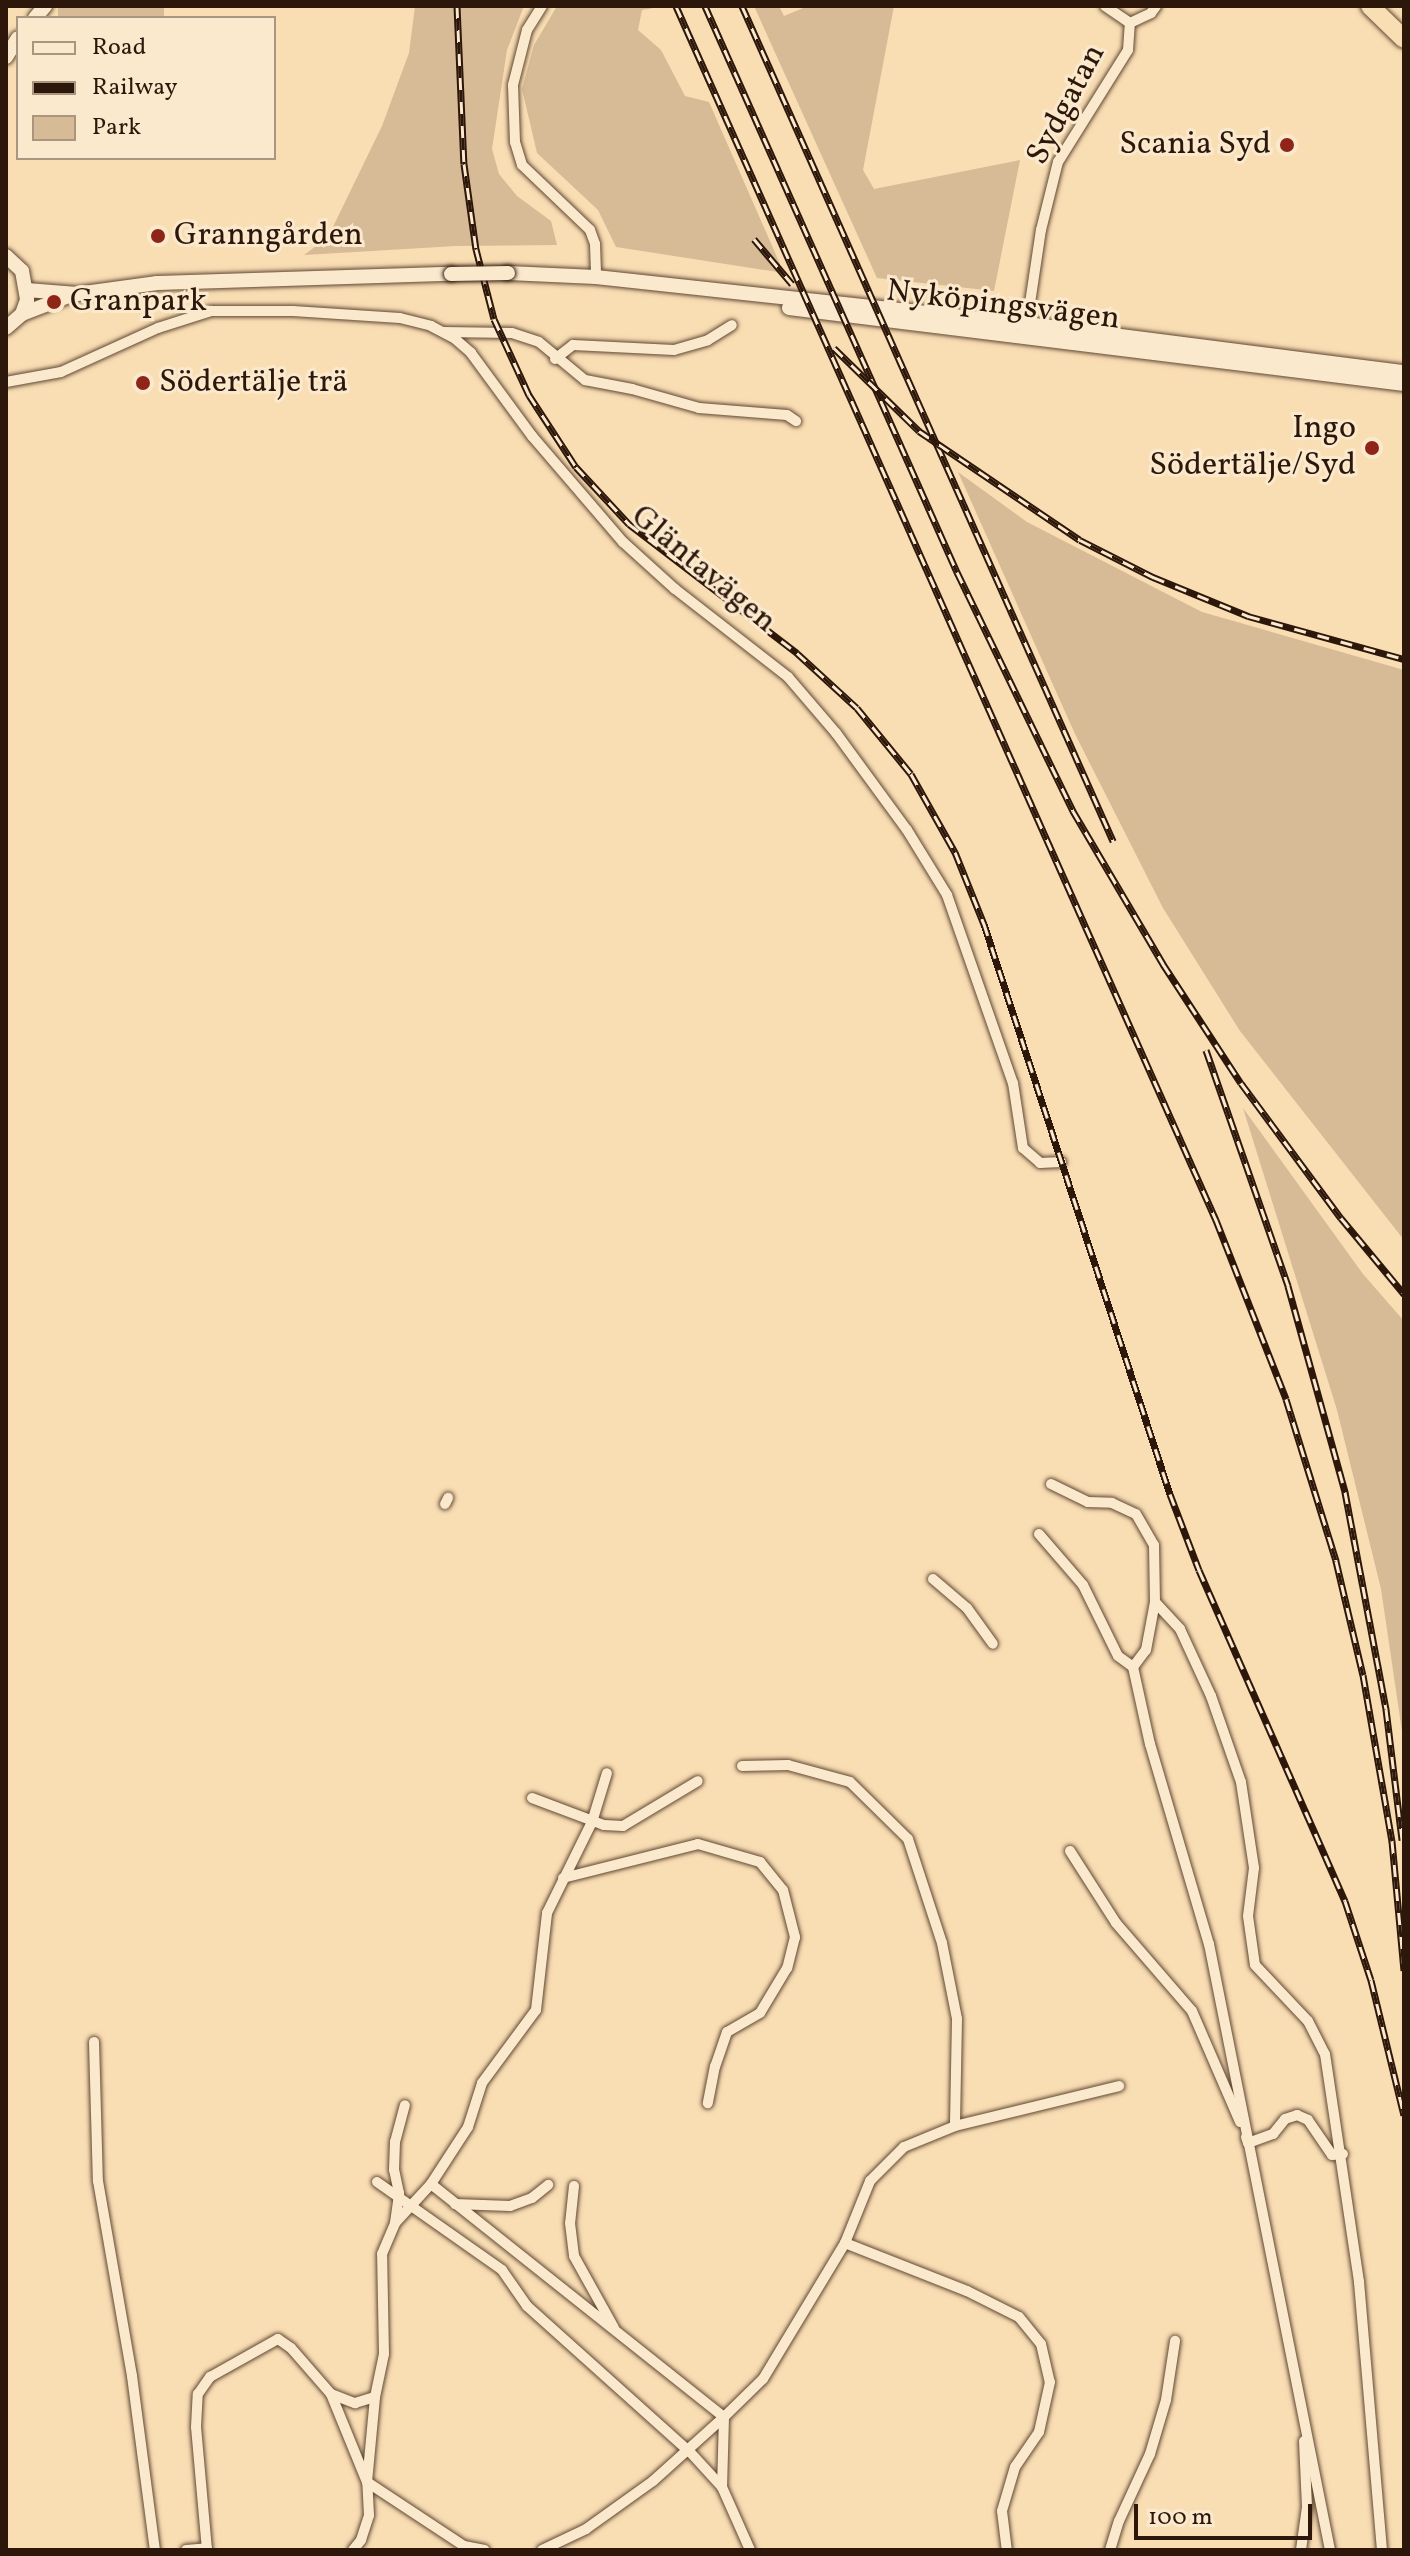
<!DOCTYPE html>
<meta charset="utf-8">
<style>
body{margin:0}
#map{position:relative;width:1410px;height:2556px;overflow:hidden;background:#f9ddb3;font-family:Vollkorn,serif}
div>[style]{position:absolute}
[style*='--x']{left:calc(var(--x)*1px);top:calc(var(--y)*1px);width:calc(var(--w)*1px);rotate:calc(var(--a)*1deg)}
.green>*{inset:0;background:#d6bb96;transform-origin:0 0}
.roads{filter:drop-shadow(0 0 2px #604834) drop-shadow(0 0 2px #604834)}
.street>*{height:10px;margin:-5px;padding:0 5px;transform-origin:5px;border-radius:5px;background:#fbe9ce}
.secondary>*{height:14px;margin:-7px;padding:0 7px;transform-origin:7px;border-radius:7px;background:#fbe9ce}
.highway>*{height:18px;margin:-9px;padding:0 9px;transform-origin:9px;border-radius:9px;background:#f9ddb3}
.rail>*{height:7px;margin-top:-3.5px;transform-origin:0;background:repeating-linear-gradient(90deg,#fbe9ce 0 12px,#2d170a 0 24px);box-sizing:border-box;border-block:2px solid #2d170a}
.bridges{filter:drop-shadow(0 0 2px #2d170a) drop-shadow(0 0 2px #2d170a)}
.secondary-bridge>*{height:14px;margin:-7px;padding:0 7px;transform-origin:7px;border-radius:7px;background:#fbe9ce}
.dots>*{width:22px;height:22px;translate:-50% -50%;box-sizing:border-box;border:4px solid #fbe9ce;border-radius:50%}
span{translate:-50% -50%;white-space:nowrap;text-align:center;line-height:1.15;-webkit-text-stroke:6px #fbe9ce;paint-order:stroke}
.street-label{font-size:32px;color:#2d170a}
.poi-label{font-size:32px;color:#2d170a}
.right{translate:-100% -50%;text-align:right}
.left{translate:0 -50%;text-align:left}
.frame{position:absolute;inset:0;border:8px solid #2d170a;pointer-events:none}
.legend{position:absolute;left:16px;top:16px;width:260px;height:144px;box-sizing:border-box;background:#fbe9ce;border:2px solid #a99580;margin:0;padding:10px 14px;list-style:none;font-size:24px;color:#2d170a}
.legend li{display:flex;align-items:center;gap:16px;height:40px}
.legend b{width:40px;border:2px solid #a99580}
.scale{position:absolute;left:1134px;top:2504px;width:178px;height:36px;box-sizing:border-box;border:4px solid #2d170a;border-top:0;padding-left:10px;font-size:24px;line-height:28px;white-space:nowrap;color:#2d170a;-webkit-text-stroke:6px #fbe9ce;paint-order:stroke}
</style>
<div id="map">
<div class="green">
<div style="left:58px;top:6px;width:106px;height:16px"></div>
<div style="clip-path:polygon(415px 6px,524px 6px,507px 50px,492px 149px,499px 174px,517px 196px,551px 221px,557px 245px,456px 246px,304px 255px,328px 237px,382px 126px,409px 53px)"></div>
<div style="clip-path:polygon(557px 6px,659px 7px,642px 10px,638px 30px,661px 50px,685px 96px,709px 102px,784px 273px,616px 247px,598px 210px,537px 153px,522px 89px,534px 45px)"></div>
<div style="clip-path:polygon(754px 6px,779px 6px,784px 16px,808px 6px,894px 6px,863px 170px,874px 189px,1020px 160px,994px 291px,877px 278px)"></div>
<div style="clip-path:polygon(958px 472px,1027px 522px,1202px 612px,1404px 670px,1404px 1240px,1240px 1031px,1163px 908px,1075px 734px)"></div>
<div style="clip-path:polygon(1243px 1108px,1363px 1274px,1404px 1321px,1404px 1745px,1381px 1589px,1337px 1410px)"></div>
</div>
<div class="roads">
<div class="street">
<div style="--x:542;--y:6;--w:28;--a:122"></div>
<div style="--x:527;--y:30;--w:57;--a:104.3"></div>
<div style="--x:513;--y:85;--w:57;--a:88"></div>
<div style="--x:515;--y:142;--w:24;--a:73"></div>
<div style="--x:522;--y:165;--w:94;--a:43.7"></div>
<div style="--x:590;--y:230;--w:15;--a:70"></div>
<div style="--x:595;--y:244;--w:33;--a:88"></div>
<div style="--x:1130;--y:23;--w:23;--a:-25"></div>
<div style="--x:1151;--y:13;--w:9;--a:-54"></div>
<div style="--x:1026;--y:330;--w:101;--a:-81.5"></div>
<div style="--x:1041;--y:230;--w:70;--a:-76"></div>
<div style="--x:1058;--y:162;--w:132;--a:-58"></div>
<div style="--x:1128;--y:50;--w:27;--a:-86"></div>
<div style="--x:1130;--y:23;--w:30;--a:-146"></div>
<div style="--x:443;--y:332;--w:69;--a:0.8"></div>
<div style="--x:512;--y:333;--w:28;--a:18"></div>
<div style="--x:539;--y:342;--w:60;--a:39.6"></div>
<div style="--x:585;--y:380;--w:48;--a:10.8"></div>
<div style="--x:632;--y:389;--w:70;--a:15.8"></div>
<div style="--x:699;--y:408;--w:88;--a:4.5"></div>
<div style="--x:787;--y:415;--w:11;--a:34"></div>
<div style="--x:555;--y:359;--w:23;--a:-38"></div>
<div style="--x:573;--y:345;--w:101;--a:2.8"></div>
<div style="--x:674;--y:350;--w:35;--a:-16"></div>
<div style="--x:708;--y:340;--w:28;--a:-32"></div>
<div style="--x:6;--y:382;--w:56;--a:-10.3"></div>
<div style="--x:61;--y:372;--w:107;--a:-24.4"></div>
<div style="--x:158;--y:328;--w:56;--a:-17.8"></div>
<div style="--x:211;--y:311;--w:82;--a:0"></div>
<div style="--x:293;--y:311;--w:107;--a:3.7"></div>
<div style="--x:400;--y:318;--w:32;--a:14"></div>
<div style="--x:431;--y:326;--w:26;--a:28"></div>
<div style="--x:454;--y:338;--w:23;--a:41"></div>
<div style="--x:471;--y:353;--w:103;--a:53.7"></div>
<div style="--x:532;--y:436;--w:140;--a:49.4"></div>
<div style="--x:623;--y:542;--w:70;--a:42.1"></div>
<div style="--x:675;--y:589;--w:143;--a:37.9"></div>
<div style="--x:788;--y:677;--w:74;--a:49.4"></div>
<div style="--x:836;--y:733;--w:120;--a:53.8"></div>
<div style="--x:907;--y:830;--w:76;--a:58.4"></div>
<div style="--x:947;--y:895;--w:199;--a:70.7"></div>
<div style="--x:1013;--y:1083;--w:66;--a:81.3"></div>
<div style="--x:1023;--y:1148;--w:23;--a:41"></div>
<div style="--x:1040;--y:1163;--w:21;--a:-3"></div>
<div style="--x:1051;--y:1484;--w:41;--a:25.9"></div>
<div style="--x:1088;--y:1502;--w:24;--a:2"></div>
<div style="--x:1112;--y:1503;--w:26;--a:25"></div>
<div style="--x:1136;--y:1514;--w:36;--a:60"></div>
<div style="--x:1154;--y:1545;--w:57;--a:89"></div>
<div style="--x:1155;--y:1602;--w:37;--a:47"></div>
<div style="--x:1180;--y:1629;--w:74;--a:65.2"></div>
<div style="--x:1211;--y:1696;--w:91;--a:70.8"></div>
<div style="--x:1241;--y:1782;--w:87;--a:81.4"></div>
<div style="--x:1254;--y:1868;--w:48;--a:97.1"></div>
<div style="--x:1248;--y:1916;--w:49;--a:81.9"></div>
<div style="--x:1255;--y:1965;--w:77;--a:46.6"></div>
<div style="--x:1308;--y:2021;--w:37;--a:63"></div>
<div style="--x:1325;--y:2054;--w:231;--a:81.5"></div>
<div style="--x:1359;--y:2282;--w:269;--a:85.1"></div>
<div style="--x:445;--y:1504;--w:7;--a:-63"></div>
<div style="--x:1039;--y:1534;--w:67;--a:49.2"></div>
<div style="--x:1083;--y:1585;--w:79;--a:63.8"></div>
<div style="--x:1118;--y:1656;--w:19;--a:36"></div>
<div style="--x:1133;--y:1667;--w:79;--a:77.6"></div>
<div style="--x:1150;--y:1744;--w:209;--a:73.6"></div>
<div style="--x:1209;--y:1944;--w:618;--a:78.71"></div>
<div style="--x:933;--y:1579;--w:45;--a:40.5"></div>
<div style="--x:967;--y:1608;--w:44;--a:54.2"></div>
<div style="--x:1133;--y:1667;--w:21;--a:-53"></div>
<div style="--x:1146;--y:1650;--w:49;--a:-79.4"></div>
<div style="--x:742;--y:1766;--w:46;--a:-1.2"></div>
<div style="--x:788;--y:1765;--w:64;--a:15.3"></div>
<div style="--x:850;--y:1782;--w:81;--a:44.5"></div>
<div style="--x:908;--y:1839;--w:109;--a:71.9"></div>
<div style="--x:942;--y:1943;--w:77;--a:78.8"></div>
<div style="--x:957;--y:2019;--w:107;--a:91.1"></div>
<div style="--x:532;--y:1798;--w:77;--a:20.6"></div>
<div style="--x:604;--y:1825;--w:19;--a:3"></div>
<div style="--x:623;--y:1826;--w:87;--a:-31"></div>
<div style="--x:1070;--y:1851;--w:85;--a:57.4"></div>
<div style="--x:1116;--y:1923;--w:116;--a:49.2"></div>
<div style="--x:1192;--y:2011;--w:121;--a:66.6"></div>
<div style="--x:563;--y:1878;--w:139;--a:-14.1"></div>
<div style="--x:698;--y:1844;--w:65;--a:16.2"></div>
<div style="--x:760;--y:1862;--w:36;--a:51"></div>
<div style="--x:783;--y:1890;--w:49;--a:75.7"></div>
<div style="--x:795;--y:1937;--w:32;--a:104"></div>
<div style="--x:787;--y:1968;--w:52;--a:121"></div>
<div style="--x:760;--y:2013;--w:38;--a:150"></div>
<div style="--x:727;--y:2032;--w:36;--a:109"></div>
<div style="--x:715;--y:2066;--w:38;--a:101"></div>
<div style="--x:94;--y:2042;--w:139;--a:88.4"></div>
<div style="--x:98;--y:2181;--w:198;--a:80.1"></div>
<div style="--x:132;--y:2376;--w:176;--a:82.5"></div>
<div style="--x:1246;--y:2137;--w:6;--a:72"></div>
<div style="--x:1248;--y:2143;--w:27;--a:-20"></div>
<div style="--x:1273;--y:2134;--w:19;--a:-51"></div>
<div style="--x:1285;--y:2119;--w:13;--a:-18"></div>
<div style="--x:1297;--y:2115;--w:12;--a:24"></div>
<div style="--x:1308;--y:2120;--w:42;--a:55.6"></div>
<div style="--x:1332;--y:2155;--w:11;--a:-5"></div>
<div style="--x:377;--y:2182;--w:153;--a:35.1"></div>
<div style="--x:502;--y:2270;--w:44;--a:55.2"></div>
<div style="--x:527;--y:2306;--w:219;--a:41.9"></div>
<div style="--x:690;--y:2452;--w:47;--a:47.6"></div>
<div style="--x:722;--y:2487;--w:69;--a:66"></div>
<div style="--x:431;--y:2184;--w:374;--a:38.5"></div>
<div style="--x:724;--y:2417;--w:54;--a:-44.3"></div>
<div style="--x:763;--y:2379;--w:159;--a:-58.9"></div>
<div style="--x:845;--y:2243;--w:131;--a:21.5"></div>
<div style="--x:967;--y:2291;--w:58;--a:26.6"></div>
<div style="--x:1019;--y:2317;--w:35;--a:51"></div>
<div style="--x:1041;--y:2344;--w:39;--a:77"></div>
<div style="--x:1050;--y:2382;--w:51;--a:102.4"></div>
<div style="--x:1039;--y:2432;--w:42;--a:124.4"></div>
<div style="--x:1015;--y:2467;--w:46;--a:106.5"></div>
<div style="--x:1002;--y:2511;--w:39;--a:83"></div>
<div style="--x:574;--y:2186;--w:37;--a:96"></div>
<div style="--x:570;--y:2223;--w:33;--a:83"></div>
<div style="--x:574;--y:2256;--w:82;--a:60.9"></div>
<div style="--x:455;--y:2204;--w:55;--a:2.1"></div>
<div style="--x:510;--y:2206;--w:23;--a:-20"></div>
<div style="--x:532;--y:2198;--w:21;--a:-39"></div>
<div style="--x:395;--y:2223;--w:53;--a:-47.3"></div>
<div style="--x:431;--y:2184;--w:68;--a:-57"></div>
<div style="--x:468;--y:2127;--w:46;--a:-72.3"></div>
<div style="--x:482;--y:2083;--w:91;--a:-53.5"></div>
<div style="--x:536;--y:2010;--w:98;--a:-83.5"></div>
<div style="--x:547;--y:1913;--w:102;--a:-63.7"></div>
<div style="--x:592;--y:1822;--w:51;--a:-73"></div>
<div style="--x:845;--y:2243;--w:67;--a:-68"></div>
<div style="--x:870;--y:2181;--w:48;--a:-45"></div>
<div style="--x:904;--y:2147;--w:55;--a:-22.4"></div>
<div style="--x:955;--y:2126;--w:169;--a:-13.7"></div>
<div style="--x:331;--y:2394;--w:26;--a:21"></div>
<div style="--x:355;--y:2403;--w:21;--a:-17"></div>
<div style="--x:186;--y:2550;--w:21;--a:-5"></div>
<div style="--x:207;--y:2550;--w:123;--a:-95.1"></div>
<div style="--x:196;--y:2427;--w:33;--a:-87"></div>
<div style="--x:198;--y:2394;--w:21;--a:-55"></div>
<div style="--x:210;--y:2377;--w:78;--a:-29.2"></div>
<div style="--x:278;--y:2339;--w:16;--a:35"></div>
<div style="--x:291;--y:2348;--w:61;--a:49"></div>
<div style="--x:331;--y:2394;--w:95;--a:67.8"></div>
<div style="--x:367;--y:2482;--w:116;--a:33.4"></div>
<div style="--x:464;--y:2546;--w:21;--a:11"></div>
<div style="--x:353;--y:2550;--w:13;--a:-51"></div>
<div style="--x:361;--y:2540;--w:26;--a:-72"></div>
<div style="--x:369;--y:2515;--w:33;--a:-93"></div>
<div style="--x:367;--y:2482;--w:85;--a:-84.6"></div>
<div style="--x:375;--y:2397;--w:44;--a:-78.2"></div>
<div style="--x:384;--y:2354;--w:100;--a:-91.1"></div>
<div style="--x:382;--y:2254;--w:34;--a:-67"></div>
<div style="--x:395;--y:2223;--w:30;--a:-82"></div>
<div style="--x:399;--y:2193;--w:24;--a:-102"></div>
<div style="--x:394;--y:2170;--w:28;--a:-88"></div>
<div style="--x:395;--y:2142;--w:38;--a:-75"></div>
<div style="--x:542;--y:2550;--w:49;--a:-25.5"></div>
<div style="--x:586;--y:2529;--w:82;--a:-35.6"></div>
<div style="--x:653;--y:2481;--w:96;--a:-42"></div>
<div style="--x:724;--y:2417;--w:70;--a:91.6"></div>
<div style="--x:1110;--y:2550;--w:30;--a:-73"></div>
<div style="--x:1119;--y:2521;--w:74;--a:-65.2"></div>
<div style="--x:1150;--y:2454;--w:56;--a:-73.5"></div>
<div style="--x:1166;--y:2400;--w:60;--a:-81.3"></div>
<div style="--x:1301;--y:2550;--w:43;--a:-82.1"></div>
<div style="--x:1307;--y:2507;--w:66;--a:-92.6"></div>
</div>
<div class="secondary">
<div style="--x:35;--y:18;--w:16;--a:-50"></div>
<div style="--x:6;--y:57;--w:22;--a:-58"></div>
<div style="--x:6;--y:256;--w:22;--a:43"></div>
<div style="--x:22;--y:271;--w:29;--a:80"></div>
<div style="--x:27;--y:300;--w:15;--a:110"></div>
<div style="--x:22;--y:314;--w:21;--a:139"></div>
<div style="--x:508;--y:273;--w:88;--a:2.6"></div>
<div style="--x:596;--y:277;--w:434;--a:6.2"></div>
<div style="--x:1027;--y:324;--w:380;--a:7.3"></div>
<div style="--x:27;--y:290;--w:50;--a:4.6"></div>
<div style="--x:77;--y:294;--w:81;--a:-7.8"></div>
<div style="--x:157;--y:283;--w:294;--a:-1.8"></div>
<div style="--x:789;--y:308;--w:620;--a:7.04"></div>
<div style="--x:22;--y:314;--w:50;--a:-21"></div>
</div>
<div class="highway">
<div style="--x:1370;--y:6;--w:47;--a:44.1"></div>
</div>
</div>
<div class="rail">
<div style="--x:457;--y:6;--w:158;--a:87.5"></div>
<div style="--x:464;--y:164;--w:86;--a:82"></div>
<div style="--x:476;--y:249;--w:72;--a:75.6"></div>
<div style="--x:494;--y:319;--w:84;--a:65.3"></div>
<div style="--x:529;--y:395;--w:86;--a:56.9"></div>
<div style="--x:576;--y:467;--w:78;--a:47.1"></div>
<div style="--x:629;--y:524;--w:212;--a:37.5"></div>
<div style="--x:797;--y:653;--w:81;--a:42.5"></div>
<div style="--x:857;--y:708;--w:85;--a:50.7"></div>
<div style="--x:911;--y:774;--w:90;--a:60.6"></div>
<div style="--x:955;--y:852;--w:78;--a:68.1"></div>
<div style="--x:984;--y:924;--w:600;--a:71.93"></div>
<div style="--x:1170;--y:1494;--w:81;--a:69.1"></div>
<div style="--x:1199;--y:1570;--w:362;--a:66.2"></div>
<div style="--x:1345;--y:1901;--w:83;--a:71.8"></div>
<div style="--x:1371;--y:1980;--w:139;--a:76.3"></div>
<div style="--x:676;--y:6;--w:1329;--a:66.02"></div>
<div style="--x:1216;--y:1220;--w:192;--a:68.6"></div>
<div style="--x:1286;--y:1399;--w:170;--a:72.8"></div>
<div style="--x:1336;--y:1561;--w:117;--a:76.7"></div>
<div style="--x:1363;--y:1675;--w:169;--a:80.1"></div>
<div style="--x:1392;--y:1841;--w:130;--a:84.7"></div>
<div style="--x:705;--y:6;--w:620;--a:66"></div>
<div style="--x:957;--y:572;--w:266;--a:64.1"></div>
<div style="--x:1073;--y:811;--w:178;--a:59.5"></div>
<div style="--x:1163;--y:964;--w:142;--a:56.8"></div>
<div style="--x:1241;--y:1083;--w:168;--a:53.5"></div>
<div style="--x:1341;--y:1218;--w:99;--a:50.3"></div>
<div style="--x:742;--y:6;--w:914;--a:66.04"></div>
<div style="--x:754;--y:239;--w:59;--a:49.8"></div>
<div style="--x:834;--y:348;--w:119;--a:44.3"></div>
<div style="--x:919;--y:431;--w:194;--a:34.1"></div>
<div style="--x:1080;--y:540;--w:82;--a:26.9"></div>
<div style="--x:1153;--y:577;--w:103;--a:22.3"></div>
<div style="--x:1248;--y:616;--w:162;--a:15.4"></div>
<div style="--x:1206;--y:1050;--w:250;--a:70.8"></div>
<div style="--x:1288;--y:1286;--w:214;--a:74.5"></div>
<div style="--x:1345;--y:1492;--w:221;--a:79.3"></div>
<div style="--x:1386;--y:1709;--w:132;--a:83"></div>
</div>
<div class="bridges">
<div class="secondary-bridge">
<div style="--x:451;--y:274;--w:57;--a:-1"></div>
</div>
</div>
<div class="dots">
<div style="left:1287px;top:145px;background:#8f2418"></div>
<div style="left:158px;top:236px;background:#8f2418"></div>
<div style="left:54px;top:302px;background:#8f2418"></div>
<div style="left:143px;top:383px;background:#8f2418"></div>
<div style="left:1372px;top:448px;background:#8f2418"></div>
</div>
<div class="street-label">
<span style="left:1067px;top:105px;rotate:-62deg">Sydgatan</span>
<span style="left:1003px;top:306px;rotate:7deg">Nyköpingsvägen</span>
<span style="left:703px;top:570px;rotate:40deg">Gläntavägen</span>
</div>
<div class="poi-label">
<span class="right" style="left:1271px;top:145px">Scania Syd</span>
<span class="left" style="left:174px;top:236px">Granngården</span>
<span class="left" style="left:70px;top:302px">Granpark</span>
<span class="left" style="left:159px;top:383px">Södertälje trä</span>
<span class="right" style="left:1356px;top:448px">Ingo<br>Södertälje/Syd</span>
</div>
<div class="frame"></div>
<ul class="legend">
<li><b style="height:10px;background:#fbe9ce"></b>Road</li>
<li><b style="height:10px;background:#2d170a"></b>Railway</li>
<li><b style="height:22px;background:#d6bb96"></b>Park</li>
</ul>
<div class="scale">100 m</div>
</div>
